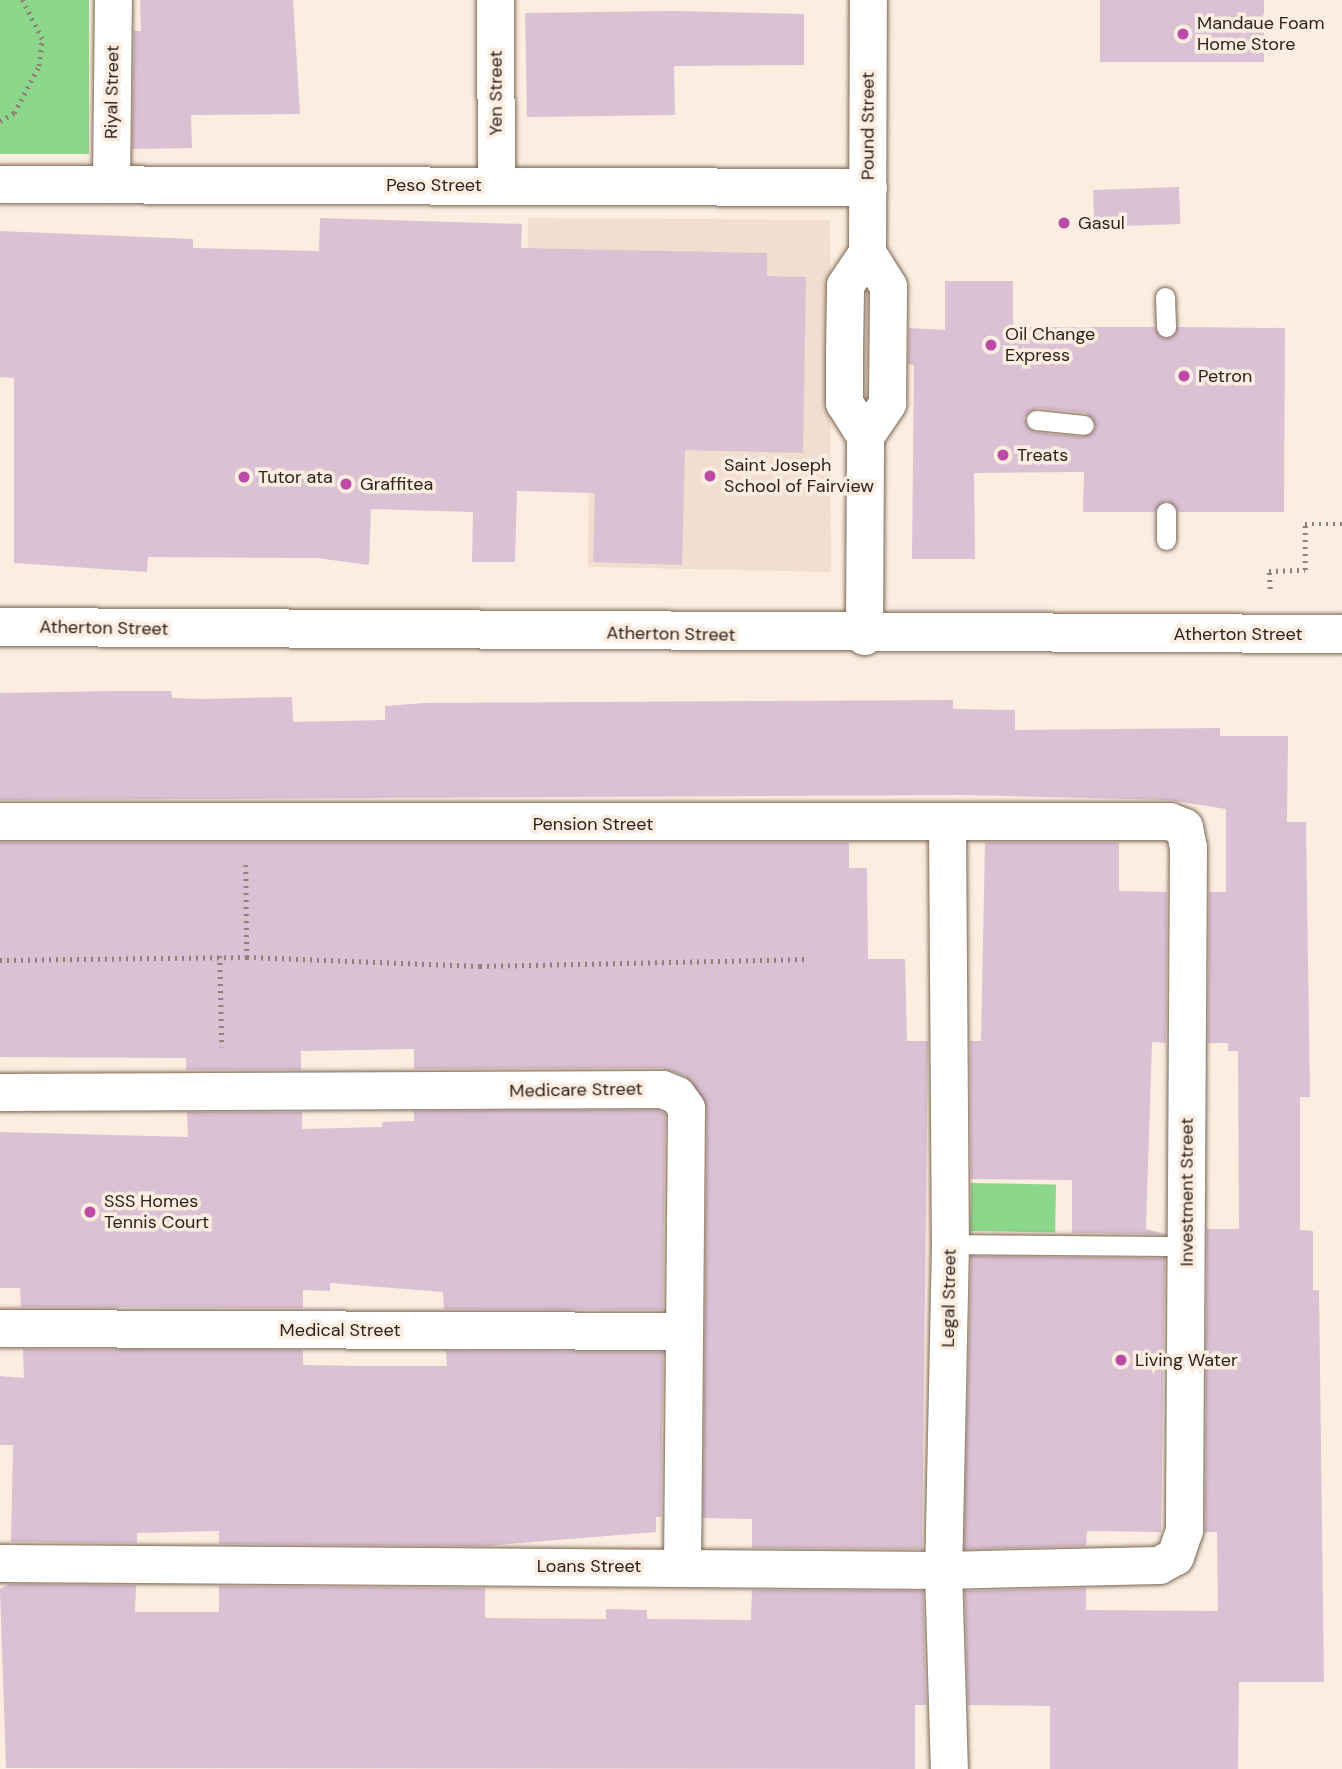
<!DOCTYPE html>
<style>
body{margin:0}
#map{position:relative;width:1342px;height:1769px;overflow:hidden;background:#fbede0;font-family:"DM Sans",sans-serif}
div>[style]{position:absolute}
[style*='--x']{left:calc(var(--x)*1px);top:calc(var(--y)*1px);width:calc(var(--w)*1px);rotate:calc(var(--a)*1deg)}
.education>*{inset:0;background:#f1dece}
.green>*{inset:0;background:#8dd78c;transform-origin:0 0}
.building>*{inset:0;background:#dac1d4;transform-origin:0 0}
.path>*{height:4.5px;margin-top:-2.25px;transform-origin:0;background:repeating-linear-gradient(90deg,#8e8278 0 2px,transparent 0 7px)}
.roads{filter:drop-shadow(0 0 2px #7b6654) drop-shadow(0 0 2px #7b6654)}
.service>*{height:19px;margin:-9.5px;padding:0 9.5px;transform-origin:9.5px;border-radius:9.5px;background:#fff}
.minor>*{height:37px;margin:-18.5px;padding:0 18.5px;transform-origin:18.5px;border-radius:18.5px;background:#fff}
.tertiary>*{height:38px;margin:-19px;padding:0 19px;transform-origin:19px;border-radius:19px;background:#fff}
.dots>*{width:19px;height:19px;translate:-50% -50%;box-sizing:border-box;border:4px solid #fbede0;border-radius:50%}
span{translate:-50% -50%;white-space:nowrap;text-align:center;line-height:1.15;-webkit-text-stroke:7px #fbede0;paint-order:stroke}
.poi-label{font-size:18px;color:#2c231c}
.left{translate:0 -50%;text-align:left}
.street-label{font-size:18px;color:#2c231c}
</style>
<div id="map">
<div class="education">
<div style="clip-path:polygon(528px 218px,830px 220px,831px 572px,588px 567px,590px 385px,526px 385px)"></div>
</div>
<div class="green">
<div style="left:0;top:0;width:89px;height:154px"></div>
<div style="left:971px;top:1183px;width:85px;height:48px;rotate:1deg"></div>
</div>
<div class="building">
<div style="clip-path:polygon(140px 0,293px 0,300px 114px,191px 115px,192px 148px,132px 149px,134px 31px,141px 31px)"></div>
<div style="left:1100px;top:0;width:164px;height:62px"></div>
<div style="clip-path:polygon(673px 11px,804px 14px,804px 65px,674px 66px,675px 115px,527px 117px,525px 13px)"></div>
<div style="left:1179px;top:187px;width:37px;height:86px;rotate:88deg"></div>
<div style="clip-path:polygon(320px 218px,522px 224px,521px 248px,767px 253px,767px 276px,806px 277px,803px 453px,685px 450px,682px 565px,593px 562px,595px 493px,517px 491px,515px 562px,472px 562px,473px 512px,371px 509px,369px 565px,317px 558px,148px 557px,147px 572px,14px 563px,14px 378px,0 377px,0 231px,193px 239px,193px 248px,319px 251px)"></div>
<div style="clip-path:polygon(evenodd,945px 281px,1013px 281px,1013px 327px,1154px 327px,1166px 339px,1178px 327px,1285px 328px,1284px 512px,1178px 512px,1167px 500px,1154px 512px,1083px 512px,1084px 472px,974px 473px,975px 559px,912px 559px,914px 365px,908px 364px,909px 328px,945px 330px,945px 281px,1037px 408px,1086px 413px,1096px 427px,1083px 437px,1034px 432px,1024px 418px,1037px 408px)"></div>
<div style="clip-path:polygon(117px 691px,171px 691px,172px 698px,201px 699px,292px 697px,293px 722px,385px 720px,385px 706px,424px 703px,953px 700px,953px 709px,1015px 710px,1015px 730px,1220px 728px,1220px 736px,1288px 736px,1287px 822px,1306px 822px,1310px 1097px,1300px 1097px,1300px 1230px,1313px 1231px,1313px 1290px,1319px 1290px,1324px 1682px,1239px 1682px,1238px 1769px,1050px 1769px,1050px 1706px,968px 1705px,965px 1591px,1086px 1588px,1086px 1610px,1218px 1611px,1217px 1532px,1205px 1532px,1207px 1229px,1239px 1229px,1238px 1051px,1228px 1051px,1228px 1043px,1208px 1043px,1209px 892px,1226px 892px,1226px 809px,1169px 800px,962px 795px,0 800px,0 693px)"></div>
<div style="clip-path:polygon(0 842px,849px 842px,849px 868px,867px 868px,868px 959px,905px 959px,907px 1041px,928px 1041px,922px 1549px,752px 1548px,752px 1519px,703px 1518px,707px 1108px,685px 1076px,662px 1068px,414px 1069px,414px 1049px,301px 1051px,301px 1070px,186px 1070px,186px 1058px,0 1057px)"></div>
<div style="clip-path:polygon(985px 842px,1119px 842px,1119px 891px,1167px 892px,1166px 1043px,1152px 1042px,1146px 1229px,1165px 1234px,1072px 1233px,1072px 1180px,971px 1179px,970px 1041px,981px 1041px)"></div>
<div style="clip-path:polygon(658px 1110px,665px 1114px,663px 1310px,444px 1309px,443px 1292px,330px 1283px,330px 1291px,303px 1290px,303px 1308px,21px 1307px,20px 1288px,0 1288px,0 1132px,188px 1137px,187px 1112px,302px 1112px,302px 1129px,382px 1127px,382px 1122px,414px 1121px,414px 1111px)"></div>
<div style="clip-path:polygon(971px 1256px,1165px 1258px,1161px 1532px,1087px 1531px,1086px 1546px,964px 1549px)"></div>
<div style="clip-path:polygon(23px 1349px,303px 1350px,303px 1365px,361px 1366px,447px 1366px,446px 1351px,663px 1352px,661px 1517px,656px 1517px,656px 1532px,485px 1546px,219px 1544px,219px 1531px,137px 1533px,137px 1543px,11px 1542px,13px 1445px,0 1445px,0 1376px,24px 1378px)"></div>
<div style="clip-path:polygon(9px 1584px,136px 1585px,135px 1612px,219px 1612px,219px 1586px,485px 1588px,485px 1618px,606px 1619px,606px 1609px,647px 1610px,647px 1619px,751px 1620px,752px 1590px,923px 1591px,926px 1705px,915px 1705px,915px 1769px,6px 1768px,0 1589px)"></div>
</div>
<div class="path">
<div style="--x:0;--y:121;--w:16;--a:-30"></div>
<div style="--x:14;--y:113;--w:53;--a:-62"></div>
<div style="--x:39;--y:66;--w:27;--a:-84"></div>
<div style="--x:42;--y:39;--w:44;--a:-117.1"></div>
<div style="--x:1270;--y:589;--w:18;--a:-93"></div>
<div style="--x:1269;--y:571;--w:36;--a:-2"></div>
<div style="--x:1305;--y:570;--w:46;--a:-90"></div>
<div style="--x:1305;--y:524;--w:37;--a:0"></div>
<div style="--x:246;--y:865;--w:92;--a:89.4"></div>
<div style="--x:220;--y:956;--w:91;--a:88.7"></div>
<div style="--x:0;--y:960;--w:247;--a:-0.7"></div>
<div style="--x:247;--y:957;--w:233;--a:2.2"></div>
<div style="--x:480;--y:966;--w:329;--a:-1.2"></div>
</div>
<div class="roads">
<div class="service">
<div style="--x:1165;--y:297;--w:30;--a:88"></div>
<div style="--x:1036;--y:420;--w:48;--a:5.9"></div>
<div style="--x:1166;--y:540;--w:28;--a:-90"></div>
<div style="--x:950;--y:1244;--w:237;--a:0.5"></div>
</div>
<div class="minor">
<div style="--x:495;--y:0;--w:186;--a:89.7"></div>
<div style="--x:0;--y:184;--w:868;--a:0.2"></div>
<div style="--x:111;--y:184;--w:184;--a:-89.4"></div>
<div style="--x:865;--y:436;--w:40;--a:-56"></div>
<div style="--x:887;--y:403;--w:117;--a:-89.5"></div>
<div style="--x:888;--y:286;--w:40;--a:-122"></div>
<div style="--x:867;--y:252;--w:252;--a:-89.8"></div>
<div style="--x:864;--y:636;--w:200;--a:-89.7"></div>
<div style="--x:865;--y:436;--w:39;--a:-122"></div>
<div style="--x:844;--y:403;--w:51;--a:-90"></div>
<div style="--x:844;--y:352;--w:67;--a:-89.1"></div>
<div style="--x:845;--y:285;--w:40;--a:-56"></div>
<div style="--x:0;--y:821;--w:1169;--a:0"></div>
<div style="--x:1169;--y:821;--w:16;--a:22"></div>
<div style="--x:1184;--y:827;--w:20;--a:79"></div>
<div style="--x:1188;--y:847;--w:683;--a:90.34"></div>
<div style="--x:1184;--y:1530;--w:28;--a:109"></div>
<div style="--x:1175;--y:1556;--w:18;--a:151"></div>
<div style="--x:1159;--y:1565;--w:216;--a:178.7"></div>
<div style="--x:943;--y:1570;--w:943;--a:-179.57"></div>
<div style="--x:947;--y:826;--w:418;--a:89.6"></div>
<div style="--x:950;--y:1244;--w:326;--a:91.2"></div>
<div style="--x:943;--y:1570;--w:199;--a:88.3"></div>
<div style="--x:0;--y:1092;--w:662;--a:-0.26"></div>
<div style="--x:662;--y:1089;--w:16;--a:22"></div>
<div style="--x:677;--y:1095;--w:16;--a:55"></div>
<div style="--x:686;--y:1108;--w:459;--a:90.5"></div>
<div style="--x:0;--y:1328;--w:680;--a:0.25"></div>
</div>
<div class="tertiary">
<div style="--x:0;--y:627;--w:1342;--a:0.3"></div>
</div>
</div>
<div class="dots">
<div style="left:1183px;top:34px;background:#bb4ba7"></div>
<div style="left:1064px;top:223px;background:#bb4ba7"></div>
<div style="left:991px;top:345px;background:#bb4ba7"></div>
<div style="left:1184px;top:376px;background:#bb4ba7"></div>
<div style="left:1003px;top:455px;background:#bb4ba7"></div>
<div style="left:710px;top:476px;background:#bb4ba7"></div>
<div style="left:244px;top:477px;background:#bb4ba7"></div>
<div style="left:346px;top:484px;background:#bb4ba7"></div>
<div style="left:90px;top:1212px;background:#bb4ba7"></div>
<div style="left:1121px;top:1360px;background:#bb4ba7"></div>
</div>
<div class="poi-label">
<span class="left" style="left:1197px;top:34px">Mandaue Foam<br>Home Store</span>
<span class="left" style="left:1078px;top:223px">Gasul</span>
<span class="left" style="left:1005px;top:345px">Oil Change<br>Express</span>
<span class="left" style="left:1198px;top:376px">Petron</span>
<span class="left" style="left:1017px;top:455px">Treats</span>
<span class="left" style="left:724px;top:476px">Saint Joseph<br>School of Fairview</span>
<span class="left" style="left:258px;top:477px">Tutor ata</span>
<span class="left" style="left:360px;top:484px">Graffitea</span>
<span class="left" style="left:104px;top:1212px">SSS Homes<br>Tennis Court</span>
<span class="left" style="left:1135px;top:1360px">Living Water</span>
</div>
<div class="street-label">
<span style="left:112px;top:92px;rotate:-89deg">Riyal Street</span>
<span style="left:496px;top:93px;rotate:-90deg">Yen Street</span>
<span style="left:868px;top:126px;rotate:-90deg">Pound Street</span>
<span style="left:434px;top:185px">Peso Street</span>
<span style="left:104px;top:628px;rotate:1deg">Atherton Street</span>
<span style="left:671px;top:634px;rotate:1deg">Atherton Street</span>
<span style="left:1238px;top:634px">Atherton Street</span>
<span style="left:593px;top:824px">Pension Street</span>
<span style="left:576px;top:1090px;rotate:-1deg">Medicare Street</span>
<span style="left:1187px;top:1192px;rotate:-90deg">Investment Street</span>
<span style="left:949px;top:1298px;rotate:-89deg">Legal Street</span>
<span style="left:340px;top:1330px">Medical Street</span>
<span style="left:589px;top:1566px">Loans Street</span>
</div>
</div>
